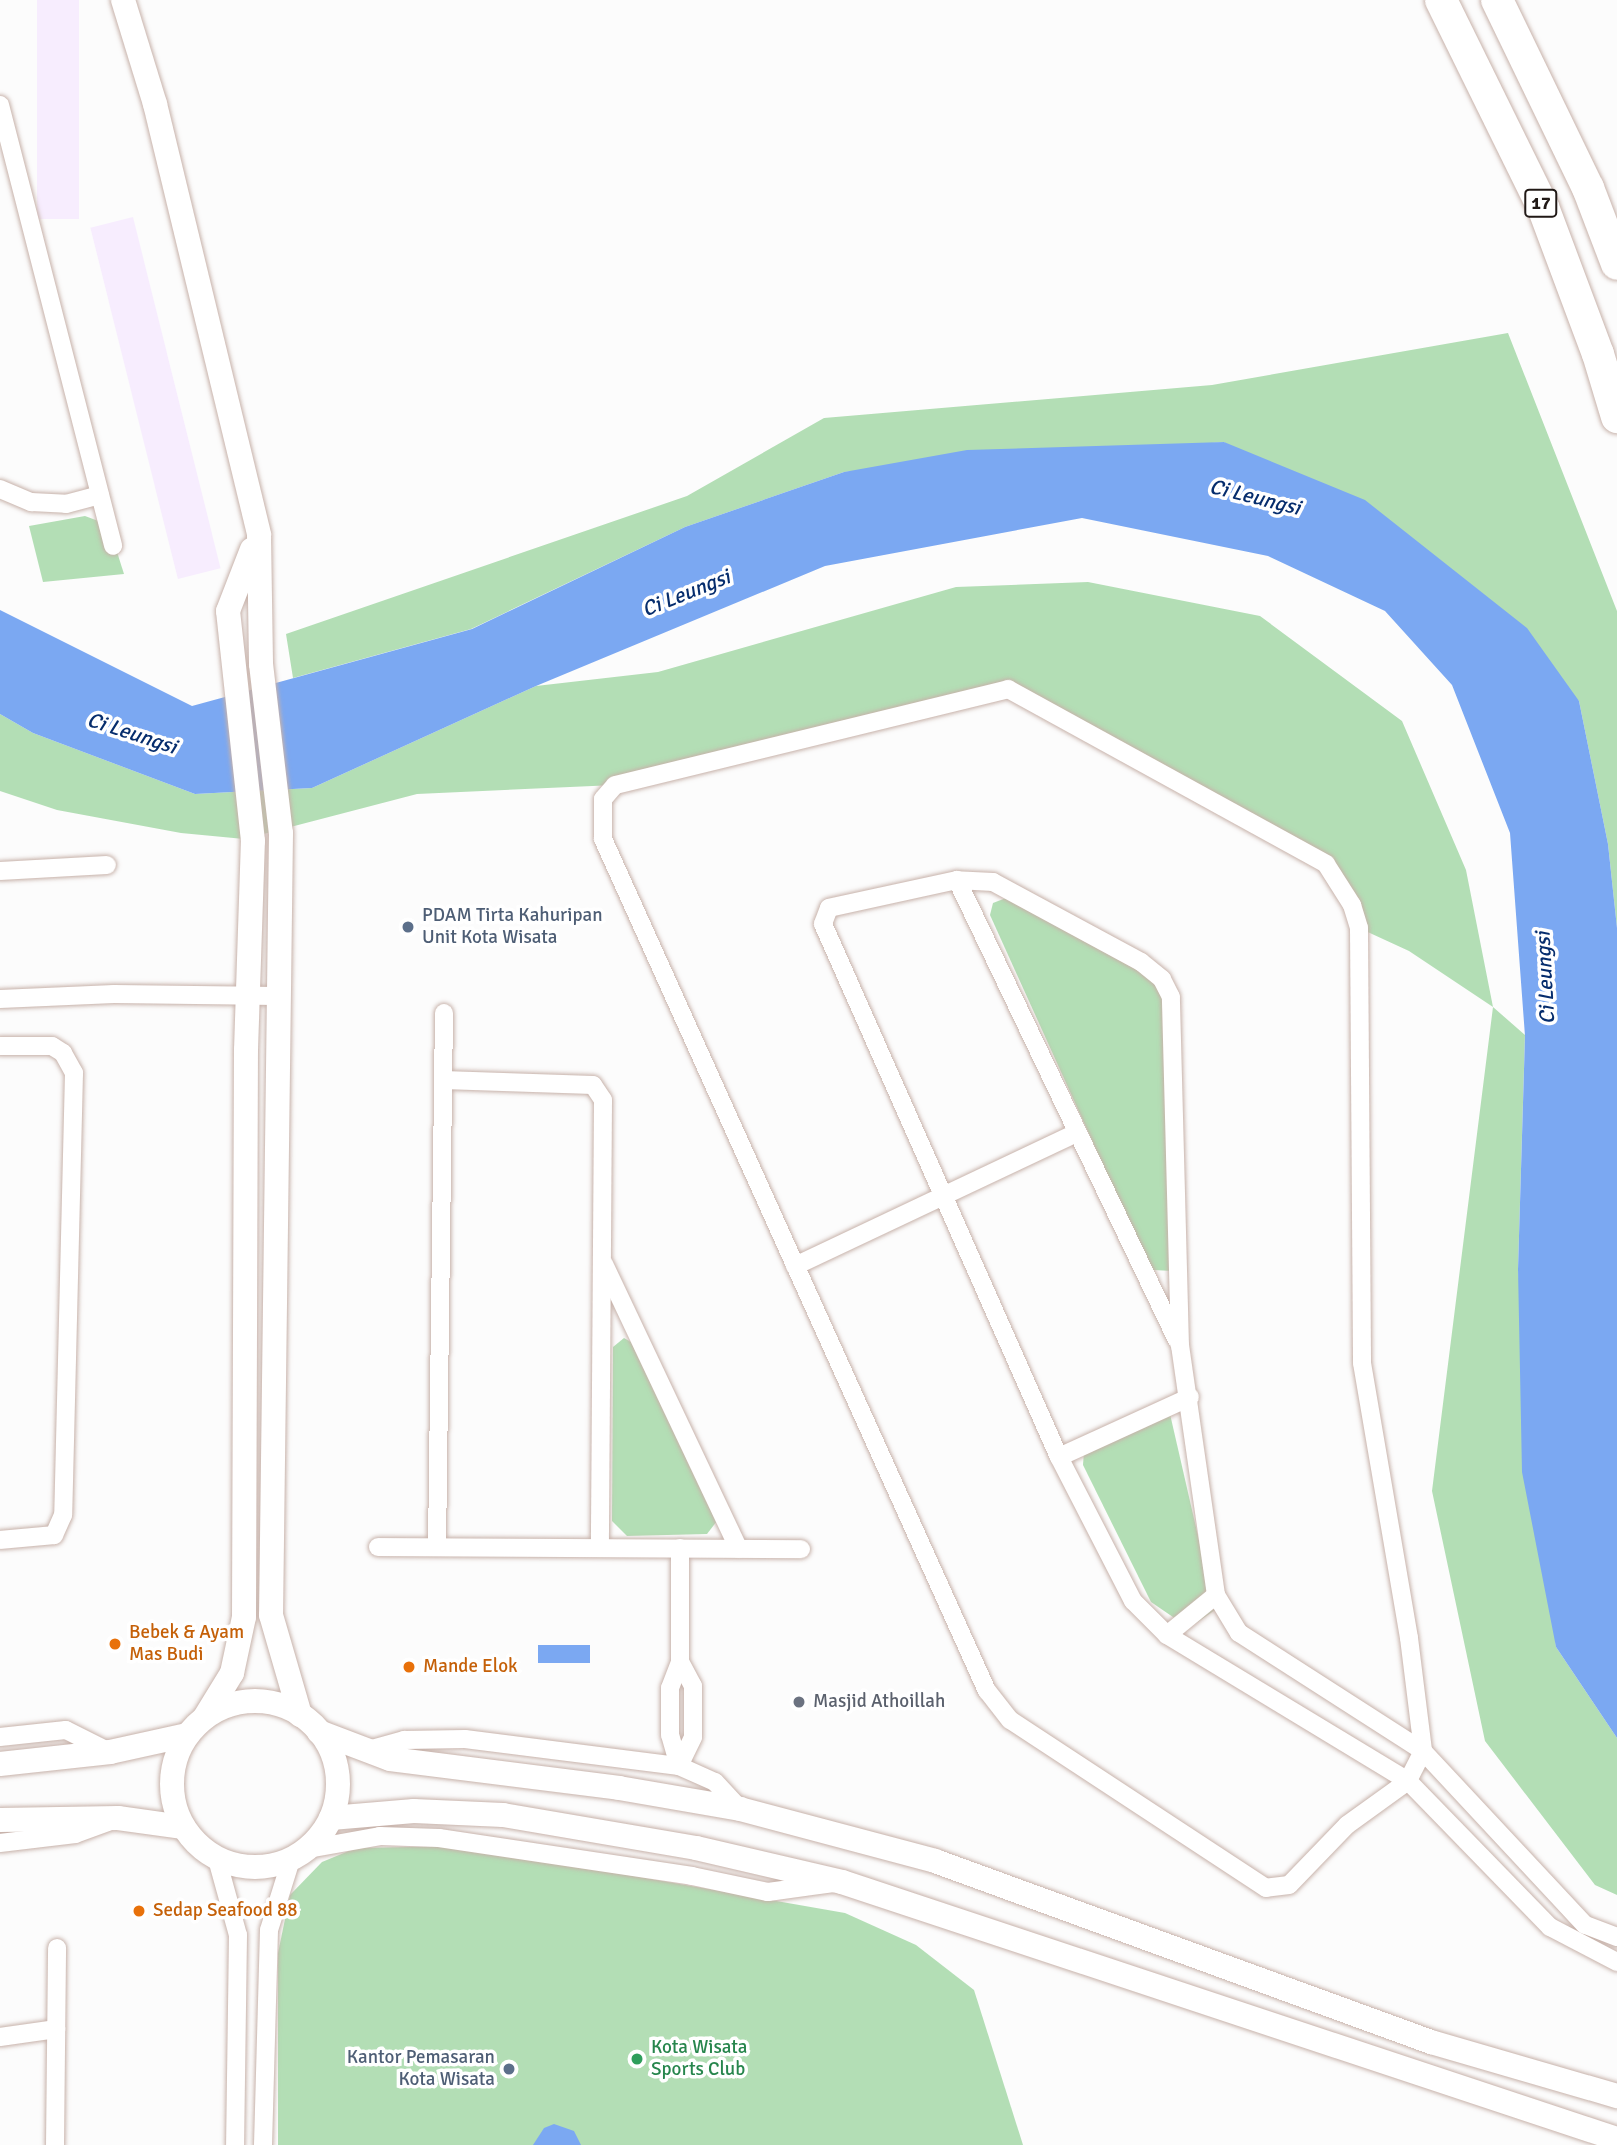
<!DOCTYPE html>
<style>
body{margin:0}
#map{position:relative;width:1617px;height:2145px;overflow:hidden;background:#fcfcfc;font-family:Signika,sans-serif}
div>[style]{position:absolute}
[style*='--x']{left:calc(var(--x)*1px);top:calc(var(--y)*1px);width:calc(var(--w)*1px);rotate:calc(var(--a)*1deg)}
.commercial>*{inset:0;background:#f7edfe;transform-origin:0 0}
.green>*{inset:0;background:#b3deb5}
.water>*{inset:0;background:#7ba8f2;transform-origin:0 0}
.roads{filter:drop-shadow(0 0 2px #c7b2aa) drop-shadow(0 0 2px #c7b2aa)}
.street>*{height:18px;margin:-9px;padding:0 9px;transform-origin:9px;border-radius:9px;background:#fff}
.secondary>*{height:24px;margin:-12px;padding:0 12px;transform-origin:12px;border-radius:12px;background:#fff}
.secondary>.ring{margin:-12px;padding:0;box-sizing:content-box;background:none;border:24px solid #fff;border-radius:50%}
.highway>*{height:32px;margin:-16px;padding:0 16px;transform-origin:16px;border-radius:16px;background:#fff}
.dots>*{width:19px;height:19px;translate:-50% -50%;box-sizing:border-box;border:4px solid #fff;border-radius:50%}
span{translate:-50% -50%;white-space:nowrap;text-align:center;line-height:1.15;-webkit-text-stroke:7px #fff;paint-order:stroke}
.shield-label span{padding:2px 5px;background:#fff;border:2px solid;border-radius:5px;-webkit-text-stroke-width:0}
.shield-label{font-size:18px;color:#211916;font-weight:700}
.service-label{font-size:19px;color:#4e5e75}
.left{translate:0 -50%;text-align:left}
.right{translate:-100% -50%;text-align:right}
.food-label{font-size:19px;color:#c56008}
.worship-label{font-size:19px;color:#5b616d}
.leisure-label{font-size:19px;color:#27864d}
.water-label{font-size:21px;color:#062d6d;font-style:italic}
</style>
<div id="map">
<div class="commercial">
<div style="left:37px;top:0;width:42px;height:219px"></div>
<div style="left:133px;top:217px;width:362px;height:44px;rotate:76deg"></div>
</div>
<div class="green">
<div style="clip-path:polygon(1508px 333px,1617px 611px,1617px 928px,1608px 844px,1579px 701px,1224px 442px,844px 472px,685px 527px,471px 629px,293px 678px,286px 634px,687px 496px,824px 418px,1212px 385px)"></div>
<div style="clip-path:polygon(85px 516px,101px 522px,111px 533px,124px 574px,43px 582px,29px 526px)"></div>
<div style="clip-path:polygon(1088px 582px,1260px 616px,1402px 721px,1466px 870px,1493px 1007px,1525px 1035px,1518px 1269px,1556px 1647px,1617px 1738px,1617px 1895px,1595px 1885px,1485px 1741px,1432px 1491px,1493px 1007px,1409px 951px,1359px 928px,1326px 864px,1008px 689px,615px 785px,417px 794px,244px 839px,181px 833px,57px 810px,0 791px,0 714px,33px 733px,195px 794px,312px 788px,536px 686px,658px 672px,956px 587px)"></div>
<div style="clip-path:polygon(1006px 898px,1155px 980px,1163px 992px,1173px 1271px,1153px 1270px,1147px 1262px,990px 915px,993px 903px)"></div>
<div style="clip-path:polygon(624px 1338px,631px 1342px,717px 1521px,707px 1534px,627px 1536px,612px 1521px,613px 1347px)"></div>
<div style="clip-path:polygon(1170px 1414px,1215px 1610px,1189px 1628px,1151px 1602px,1083px 1465px,1084px 1451px)"></div>
<div style="clip-path:polygon(462px 1846px,845px 1913px,916px 1945px,974px 1990px,1023px 2145px,278px 2145px,278px 1953px,290px 1895px,322px 1862px,356px 1848px)"></div>
</div>
<div class="water">
<div style="clip-path:polygon(1224px 442px,1365px 500px,1527px 628px,1579px 701px,1608px 844px,1617px 928px,1617px 1738px,1556px 1647px,1522px 1472px,1518px 1269px,1525px 1036px,1510px 833px,1452px 685px,1385px 611px,1268px 556px,1082px 518px,825px 566px,536px 686px,312px 788px,195px 794px,33px 733px,0 714px,0 610px,192px 706px,472px 629px,685px 527px,844px 472px,967px 450px)"></div>
<div style="left:538px;top:1645px;width:52px;height:18px"></div>
<div style="clip-path:polygon(554px 2124px,574px 2131px,581px 2145px,533px 2145px,544px 2128px)"></div>
</div>
<div class="roads">
<div class="street">
<div style="--x:0;--y:105;--w:455;--a:75.6"></div>
<div style="--x:0;--y:489;--w:34;--a:23"></div>
<div style="--x:31;--y:502;--w:35;--a:3"></div>
<div style="--x:66;--y:504;--w:35;--a:-15"></div>
<div style="--x:1008;--y:689;--w:363;--a:28.8"></div>
<div style="--x:1326;--y:864;--w:49;--a:57.6"></div>
<div style="--x:1352;--y:905;--w:24;--a:73"></div>
<div style="--x:1359;--y:928;--w:435;--a:89.6"></div>
<div style="--x:1362;--y:1363;--w:279;--a:80.3"></div>
<div style="--x:1409;--y:1638;--w:114;--a:82.9"></div>
<div style="--x:1423;--y:1751;--w:34;--a:117"></div>
<div style="--x:1408;--y:1781;--w:75;--a:144.2"></div>
<div style="--x:1347;--y:1825;--w:83;--a:134"></div>
<div style="--x:1289;--y:1885;--w:23;--a:173"></div>
<div style="--x:1266;--y:1888;--w:306;--a:-146.7"></div>
<div style="--x:1010;--y:1720;--w:37;--a:-128"></div>
<div style="--x:987;--y:1691;--w:935;--a:-114.26"></div>
<div style="--x:603;--y:839;--w:40;--a:-90"></div>
<div style="--x:603;--y:799;--w:18;--a:-49"></div>
<div style="--x:615;--y:785;--w:405;--a:-13.7"></div>
<div style="--x:0;--y:871;--w:107;--a:-3.2"></div>
<div style="--x:957;--y:880;--w:510;--a:64.44"></div>
<div style="--x:0;--y:999;--w:114;--a:-2.5"></div>
<div style="--x:114;--y:994;--w:162;--a:0.7"></div>
<div style="--x:0;--y:1046;--w:52;--a:0"></div>
<div style="--x:52;--y:1046;--w:13;--a:32"></div>
<div style="--x:63;--y:1053;--w:23;--a:61"></div>
<div style="--x:74;--y:1073;--w:442;--a:91.4"></div>
<div style="--x:63;--y:1515;--w:22;--a:114"></div>
<div style="--x:54;--y:1535;--w:54;--a:174.7"></div>
<div style="--x:443;--y:1080;--w:150;--a:1.9"></div>
<div style="--x:593;--y:1085;--w:18;--a:56"></div>
<div style="--x:603;--y:1100;--w:448;--a:90.4"></div>
<div style="--x:604;--y:1264;--w:315;--a:64.7"></div>
<div style="--x:795;--y:1266;--w:311;--a:-25.3"></div>
<div style="--x:1059;--y:1457;--w:144;--a:-24.6"></div>
<div style="--x:378;--y:1547;--w:423;--a:0.3"></div>
<div style="--x:437;--y:1547;--w:534;--a:-89.25"></div>
<div style="--x:1167;--y:1635;--w:63;--a:-39.2"></div>
<div style="--x:0;--y:1737;--w:66;--a:-6.1"></div>
<div style="--x:66;--y:1730;--w:49;--a:26.6"></div>
<div style="--x:365;--y:1751;--w:41;--a:-15.8"></div>
<div style="--x:404;--y:1740;--w:61;--a:-0.9"></div>
<div style="--x:465;--y:1739;--w:216;--a:7.2"></div>
<div style="--x:679;--y:1766;--w:39;--a:24"></div>
<div style="--x:715;--y:1782;--w:37;--a:47"></div>
<div style="--x:679;--y:1766;--w:32;--a:-106"></div>
<div style="--x:670;--y:1735;--w:47;--a:-90"></div>
<div style="--x:670;--y:1688;--w:28;--a:-69"></div>
<div style="--x:680;--y:1662;--w:114;--a:-90"></div>
<div style="--x:679;--y:1766;--w:32;--a:-64"></div>
<div style="--x:693;--y:1737;--w:51;--a:-90"></div>
<div style="--x:693;--y:1686;--w:27;--a:-118"></div>
<div style="--x:0;--y:1843;--w:76;--a:-6.8"></div>
<div style="--x:75;--y:1834;--w:35;--a:-20"></div>
<div style="--x:308;--y:1849;--w:73;--a:-10.2"></div>
<div style="--x:380;--y:1836;--w:59;--a:1.9"></div>
<div style="--x:439;--y:1838;--w:256;--a:8.5"></div>
<div style="--x:692;--y:1876;--w:78;--a:11.9"></div>
<div style="--x:768;--y:1892;--w:68;--a:-7.7"></div>
<div style="--x:217;--y:1859;--w:79;--a:74.6"></div>
<div style="--x:238;--y:1935;--w:210;--a:90.8"></div>
<div style="--x:1617;--y:1937;--w:34;--a:-159"></div>
<div style="--x:1585;--y:1925;--w:238;--a:-133"></div>
<div style="--x:1423;--y:1751;--w:219;--a:-147.3"></div>
<div style="--x:1239;--y:1633;--w:44;--a:-121.2"></div>
<div style="--x:1216;--y:1595;--w:252;--a:-98.2"></div>
<div style="--x:1180;--y:1346;--w:349;--a:-91.5"></div>
<div style="--x:1171;--y:997;--w:20;--a:-117"></div>
<div style="--x:1162;--y:979;--w:27;--a:-141"></div>
<div style="--x:1141;--y:962;--w:168;--a:-151.6"></div>
<div style="--x:993;--y:882;--w:36;--a:-177"></div>
<div style="--x:957;--y:880;--w:131;--a:167.7"></div>
<div style="--x:829;--y:908;--w:17;--a:111"></div>
<div style="--x:823;--y:924;--w:583;--a:66.12"></div>
<div style="--x:1059;--y:1457;--w:162;--a:62.8"></div>
<div style="--x:1133;--y:1601;--w:48;--a:45"></div>
<div style="--x:1167;--y:1635;--w:282;--a:31.2"></div>
<div style="--x:1408;--y:1781;--w:204;--a:45.8"></div>
<div style="--x:1550;--y:1927;--w:76;--a:27.6"></div>
<div style="--x:0;--y:2037;--w:57;--a:-8.1"></div>
<div style="--x:55;--y:2145;--w:197;--a:-89.4"></div>
<div style="--x:263;--y:2145;--w:215;--a:-88.4"></div>
<div style="--x:269;--y:1930;--w:73;--a:-72.6"></div>
</div>
<div class="secondary">
<div style="--x:123;--y:0;--w:109;--a:72.9"></div>
<div style="--x:155;--y:104;--w:443;--a:76.4"></div>
<div style="--x:259;--y:535;--w:129;--a:89.1"></div>
<div style="--x:261;--y:664;--w:170;--a:83.3"></div>
<div style="--x:281;--y:833;--w:782;--a:90.73"></div>
<div style="--x:271;--y:1615;--w:104;--a:73.8"></div>
<div class="ring" style="left:172px;top:1701px;width:142px;height:142px"></div>
<div style="--x:205;--y:1717;--w:52;--a:-58.5"></div>
<div style="--x:232;--y:1673;--w:57;--a:-77.9"></div>
<div style="--x:244;--y:1617;--w:567;--a:-89.8"></div>
<div style="--x:246;--y:1050;--w:209;--a:-88.1"></div>
<div style="--x:253;--y:841;--w:231;--a:-96.2"></div>
<div style="--x:228;--y:611;--w:66;--a:-68.8"></div>
<div style="--x:319;--y:1732;--w:76;--a:20.8"></div>
<div style="--x:390;--y:1759;--w:231;--a:7.2"></div>
<div style="--x:619;--y:1788;--w:123;--a:9.8"></div>
<div style="--x:740;--y:1809;--w:202;--a:14.9"></div>
<div style="--x:935;--y:1861;--w:528;--a:20.05"></div>
<div style="--x:1431;--y:2042;--w:194;--a:16.2"></div>
<div style="--x:0;--y:1764;--w:111;--a:-6.2"></div>
<div style="--x:110;--y:1752;--w:79;--a:-12.4"></div>
<div style="--x:331;--y:1818;--w:83;--a:-4.8"></div>
<div style="--x:414;--y:1811;--w:89;--a:2.6"></div>
<div style="--x:503;--y:1815;--w:196;--a:9.7"></div>
<div style="--x:696;--y:1848;--w:150;--a:13.1"></div>
<div style="--x:842;--y:1882;--w:817;--a:18.35"></div>
<div style="--x:0;--y:1820;--w:118;--a:-1"></div>
<div style="--x:118;--y:1818;--w:66;--a:7.9"></div>
</div>
<div class="highway">
<div style="--x:1441;--y:0;--w:231;--a:63.8"></div>
<div style="--x:1543;--y:207;--w:157;--a:69.5"></div>
<div style="--x:1598;--y:354;--w:66;--a:73.2"></div>
<div style="--x:1497;--y:0;--w:209;--a:64.2"></div>
<div style="--x:1588;--y:188;--w:81;--a:69.1"></div>
</div>
</div>
<div class="dots">
<div style="left:408px;top:927px;background:#5c6f8a"></div>
<div style="left:115px;top:1644px;background:#e8710a"></div>
<div style="left:409px;top:1667px;background:#e8710a"></div>
<div style="left:799px;top:1702px;background:#6b7280"></div>
<div style="left:139px;top:1911px;background:#e8710a"></div>
<div style="left:637px;top:2059px;background:#2e9e5b"></div>
<div style="left:509px;top:2069px;background:#5c6f8a"></div>
</div>
<div class="shield-label">
<span style="left:1541px;top:203px">17</span>
</div>
<div class="service-label">
<span class="left" style="left:422px;top:927px">PDAM Tirta Kahuripan<br>Unit Kota Wisata</span>
<span class="right" style="left:495px;top:2069px">Kantor Pemasaran<br>Kota Wisata</span>
</div>
<div class="food-label">
<span class="left" style="left:129px;top:1644px">Bebek &amp; Ayam<br>Mas Budi</span>
<span class="left" style="left:423px;top:1667px">Mande Elok</span>
<span class="left" style="left:153px;top:1911px">Sedap Seafood 88</span>
</div>
<div class="worship-label">
<span class="left" style="left:813px;top:1702px">Masjid Athoillah</span>
</div>
<div class="leisure-label">
<span class="left" style="left:651px;top:2059px">Kota Wisata<br>Sports Club</span>
</div>
<div class="water-label">
<span style="left:1255px;top:497px;rotate:14deg">Ci Leungsi</span>
<span style="left:686px;top:593px;rotate:-22deg">Ci Leungsi</span>
<span style="left:132px;top:733px;rotate:18deg">Ci Leungsi</span>
<span style="left:1545px;top:978px;rotate:-93deg">Ci Leungsi</span>
</div>
</div>
